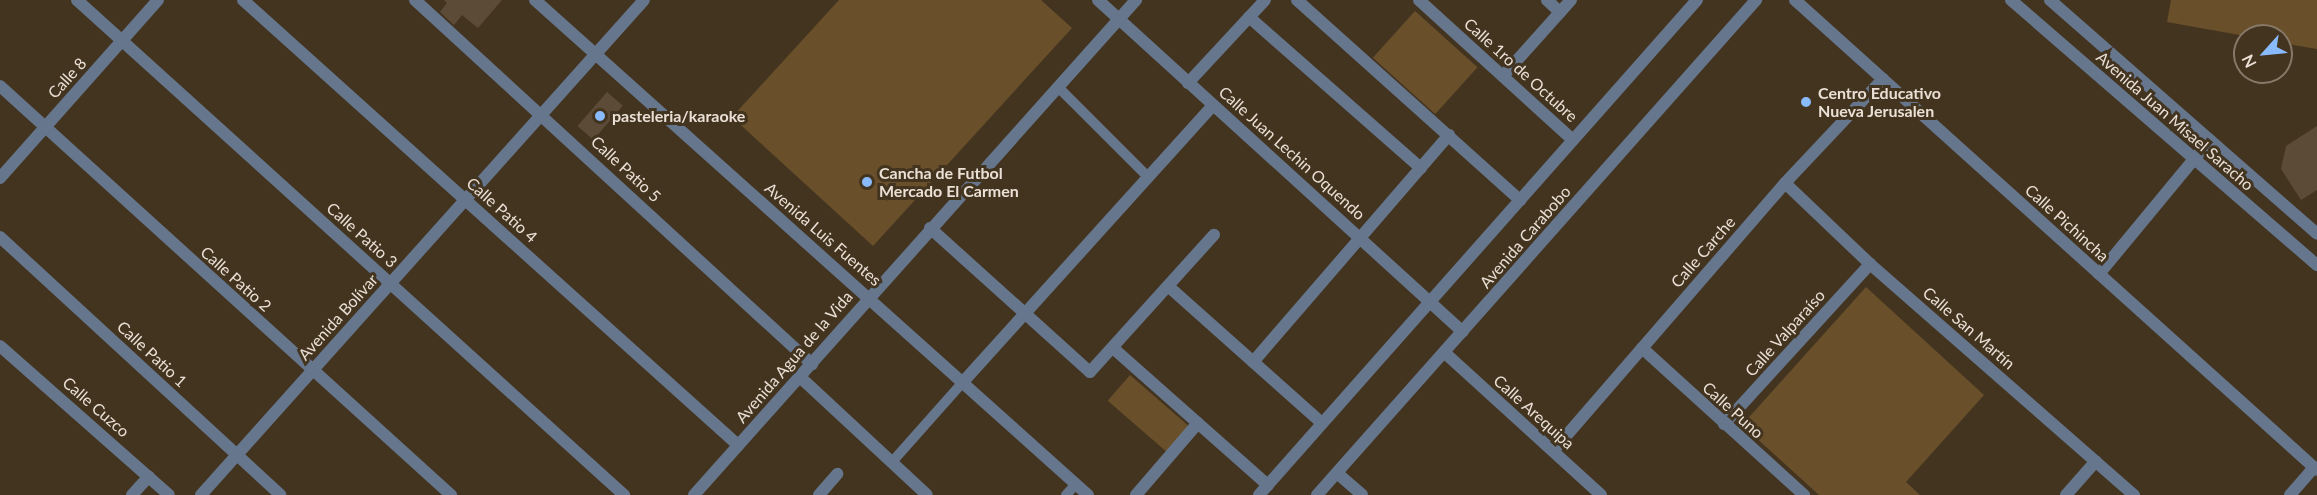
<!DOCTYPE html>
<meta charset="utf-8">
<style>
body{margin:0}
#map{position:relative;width:2317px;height:495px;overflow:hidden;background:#433420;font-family:Lato,sans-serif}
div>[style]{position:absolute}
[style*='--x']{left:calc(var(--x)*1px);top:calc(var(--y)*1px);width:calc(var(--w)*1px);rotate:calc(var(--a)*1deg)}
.green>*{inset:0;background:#6a4f2b;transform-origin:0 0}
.building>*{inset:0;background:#5b4b37;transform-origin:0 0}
.service>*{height:10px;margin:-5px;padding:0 5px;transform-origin:5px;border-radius:5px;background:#66768d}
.minor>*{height:12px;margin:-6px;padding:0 6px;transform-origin:6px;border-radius:6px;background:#66768d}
.tertiary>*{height:12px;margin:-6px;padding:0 6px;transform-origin:6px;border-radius:6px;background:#66768d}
.dots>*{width:16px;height:16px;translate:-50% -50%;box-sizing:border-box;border:3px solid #433420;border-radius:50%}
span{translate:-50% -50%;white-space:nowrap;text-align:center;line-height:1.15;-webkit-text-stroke:6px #433420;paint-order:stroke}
.street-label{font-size:16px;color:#eae0d5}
.poi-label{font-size:16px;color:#eae0d5;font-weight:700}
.left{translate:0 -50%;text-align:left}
.north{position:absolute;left:2233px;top:24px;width:60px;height:60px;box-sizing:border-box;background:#433420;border:2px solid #867968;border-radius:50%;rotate:243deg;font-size:16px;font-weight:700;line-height:24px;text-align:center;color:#eae0d5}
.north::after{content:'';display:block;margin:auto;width:21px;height:27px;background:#89bafc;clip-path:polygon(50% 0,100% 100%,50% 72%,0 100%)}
</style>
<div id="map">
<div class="green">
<div style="clip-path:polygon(839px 0,1041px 0,1072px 28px,873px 246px,732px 117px)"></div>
<div style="clip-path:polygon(2171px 0,2317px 0,2317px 49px,2281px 43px,2281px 36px,2245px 36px,2167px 22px)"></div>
<div style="left:1415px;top:11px;width:84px;height:63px;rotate:42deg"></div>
<div style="clip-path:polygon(1866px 287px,1984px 395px,1906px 482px,1920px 495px,1819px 495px,1742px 425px)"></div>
<div style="left:1130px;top:375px;width:78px;height:34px;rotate:41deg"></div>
</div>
<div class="building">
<div style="clip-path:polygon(444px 0,502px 0,478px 28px,462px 15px,454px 25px,440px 12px,447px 3px)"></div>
<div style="left:607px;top:92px;width:21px;height:45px;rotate:41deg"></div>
<div style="clip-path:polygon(2317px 126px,2317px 190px,2301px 200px,2281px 169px,2286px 146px)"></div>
</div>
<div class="service">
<div style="--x:1058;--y:87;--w:127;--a:45"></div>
<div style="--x:892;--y:462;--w:107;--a:-48.4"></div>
<div style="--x:1066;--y:495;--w:15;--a:-48"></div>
</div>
<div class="minor">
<div style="--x:77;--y:0;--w:738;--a:42.14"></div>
<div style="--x:243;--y:0;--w:666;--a:41.96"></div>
<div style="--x:415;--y:0;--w:539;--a:42.52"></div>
<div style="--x:535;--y:0;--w:742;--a:41.83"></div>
<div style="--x:1098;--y:0;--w:493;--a:42.3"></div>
<div style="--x:1297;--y:0;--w:300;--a:41.9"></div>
<div style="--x:1419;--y:0;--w:208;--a:42.3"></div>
<div style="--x:1547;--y:0;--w:18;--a:43"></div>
<div style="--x:1795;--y:0;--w:702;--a:42"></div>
<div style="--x:1249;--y:17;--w:229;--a:41.3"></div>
<div style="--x:1503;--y:76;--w:102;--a:-48.2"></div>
<div style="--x:1188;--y:83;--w:113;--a:-47.1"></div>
<div style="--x:0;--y:86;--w:609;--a:42.2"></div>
<div style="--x:0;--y:178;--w:238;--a:-48.4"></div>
<div style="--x:1785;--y:183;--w:117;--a:43.6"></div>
<div style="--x:1870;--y:264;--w:351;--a:41.2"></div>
<div style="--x:930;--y:228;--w:215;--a:42"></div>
<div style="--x:1090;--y:372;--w:185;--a:-47.9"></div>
<div style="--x:0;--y:237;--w:381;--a:42.6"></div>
<div style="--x:2099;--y:274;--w:174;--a:-50.4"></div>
<div style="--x:1168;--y:286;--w:206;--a:41.7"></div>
<div style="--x:1113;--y:348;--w:207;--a:41.5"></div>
<div style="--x:1642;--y:348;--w:219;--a:42.2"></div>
<div style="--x:1445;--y:353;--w:211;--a:42.3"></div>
<div style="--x:1253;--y:362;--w:300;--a:-49.2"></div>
<div style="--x:800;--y:377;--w:173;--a:42.9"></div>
<div style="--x:963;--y:382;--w:373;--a:-47.9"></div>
<div style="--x:1724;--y:424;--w:217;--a:-47.6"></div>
<div style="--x:1553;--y:451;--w:354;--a:-49.1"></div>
<div style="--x:1785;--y:183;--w:143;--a:-46.7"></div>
<div style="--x:1337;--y:473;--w:33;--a:41"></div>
<div style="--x:132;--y:495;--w:25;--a:-48"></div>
<div style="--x:201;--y:495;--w:664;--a:-48.17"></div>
<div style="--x:694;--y:495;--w:664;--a:-48.24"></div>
<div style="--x:819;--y:495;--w:28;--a:-49"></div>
<div style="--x:1136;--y:495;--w:95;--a:-49.3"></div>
<div style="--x:2066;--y:495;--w:45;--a:-48.6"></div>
<div style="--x:2290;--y:495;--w:37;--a:-49"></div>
</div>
<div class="tertiary">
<div style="--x:2011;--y:0;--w:405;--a:40.9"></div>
<div style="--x:2050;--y:0;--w:355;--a:41.2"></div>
<div style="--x:0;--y:346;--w:225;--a:41.4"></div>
<div style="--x:1259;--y:495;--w:661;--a:-48.5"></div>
<div style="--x:1317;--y:495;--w:662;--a:-48.43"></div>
</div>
<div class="dots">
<div style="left:1806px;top:102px;background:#89bafc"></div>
<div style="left:600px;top:116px;background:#89bafc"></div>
<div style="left:867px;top:182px;background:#89bafc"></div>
</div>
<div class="street-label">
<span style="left:1521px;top:70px;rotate:42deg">Calle 1ro de Octubre</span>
<span style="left:67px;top:78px;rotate:-48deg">Calle 8</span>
<span style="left:2175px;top:121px;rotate:41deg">Avenida Juan Misael Saracho</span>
<span style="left:1292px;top:153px;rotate:42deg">Calle Juan Lechin Oquendo</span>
<span style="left:626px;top:169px;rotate:43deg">Calle Patio 5</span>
<span style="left:502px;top:210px;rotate:42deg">Calle Patio 4</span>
<span style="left:2067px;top:223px;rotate:42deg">Calle Pichincha</span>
<span style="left:823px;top:234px;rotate:41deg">Avenida Luis Fuentes</span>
<span style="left:362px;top:235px;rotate:42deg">Calle Patio 3</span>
<span style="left:1525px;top:237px;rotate:-49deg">Avenida Carabobo</span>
<span style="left:1703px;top:252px;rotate:-49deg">Calle Carche</span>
<span style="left:236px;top:279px;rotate:42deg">Calle Patio 2</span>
<span style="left:338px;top:317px;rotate:-48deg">Avenida Bolívar</span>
<span style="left:1969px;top:328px;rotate:41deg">Calle San Martín</span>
<span style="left:1785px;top:333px;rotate:-48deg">Calle Valparaíso</span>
<span style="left:152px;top:354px;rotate:43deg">Calle Patio 1</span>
<span style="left:794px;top:357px;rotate:-49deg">Avenida Agua de la Vida</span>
<span style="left:96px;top:407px;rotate:41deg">Calle Cuzco</span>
<span style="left:1733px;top:410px;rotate:42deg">Calle Puno</span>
<span style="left:1534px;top:412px;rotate:42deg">Calle Arequipa</span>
</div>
<div class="poi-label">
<span class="left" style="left:1818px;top:102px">Centro Educativo<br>Nueva Jerusalen</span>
<span class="left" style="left:612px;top:116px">pasteleria/karaoke</span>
<span class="left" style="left:879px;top:182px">Cancha de Futbol<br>Mercado El Carmen</span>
</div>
<div class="north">N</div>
</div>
